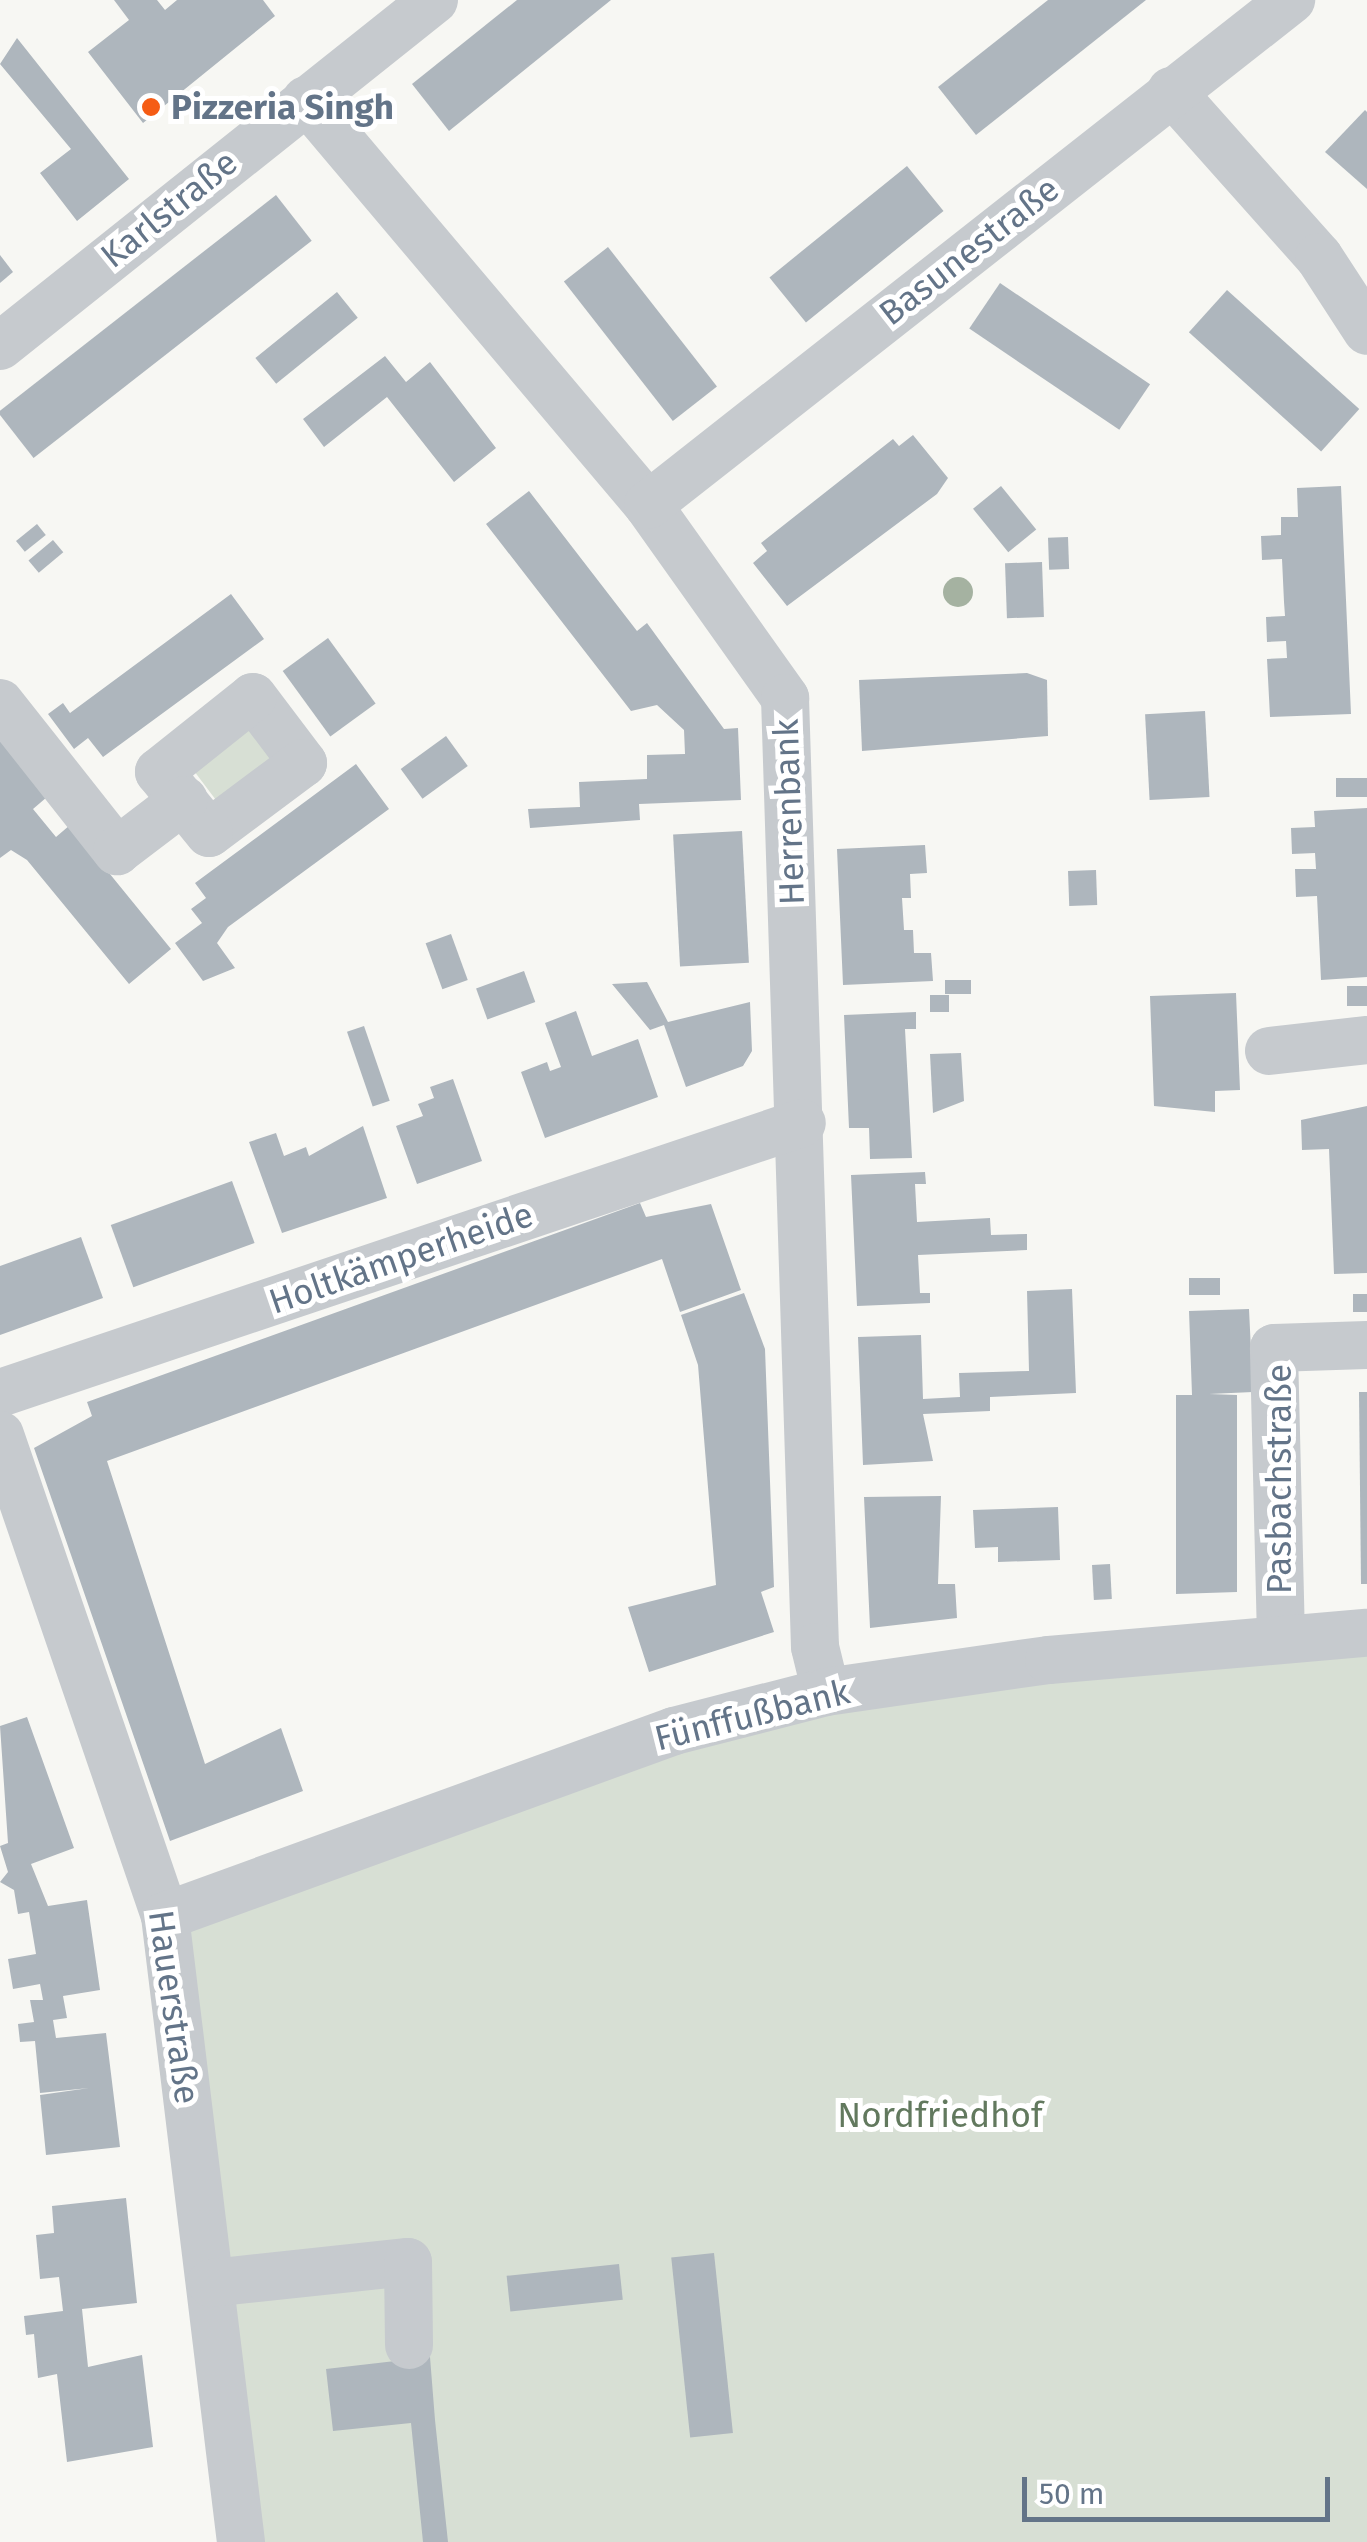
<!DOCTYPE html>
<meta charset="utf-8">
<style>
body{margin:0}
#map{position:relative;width:1367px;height:2542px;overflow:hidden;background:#f7f7f3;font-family:"Fira Sans",sans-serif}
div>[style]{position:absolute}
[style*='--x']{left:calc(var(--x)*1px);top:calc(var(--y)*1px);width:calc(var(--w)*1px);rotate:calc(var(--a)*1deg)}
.green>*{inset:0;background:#d7dfd4;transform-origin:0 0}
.building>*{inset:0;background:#aeb6bd;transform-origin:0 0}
.minor>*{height:48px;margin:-24px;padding:0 24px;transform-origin:24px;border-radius:24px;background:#c6cace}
.trees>*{width:30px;height:30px;margin:-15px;border-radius:50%;background:#a5b2a1}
.dots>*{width:28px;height:28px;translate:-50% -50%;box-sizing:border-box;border:5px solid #fff;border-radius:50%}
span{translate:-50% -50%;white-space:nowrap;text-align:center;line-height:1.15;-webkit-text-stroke:10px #fff;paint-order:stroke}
.poi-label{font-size:35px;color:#637488;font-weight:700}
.left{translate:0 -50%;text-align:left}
.street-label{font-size:35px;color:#637488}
.park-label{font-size:35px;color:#62795e}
.scale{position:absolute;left:1022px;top:2477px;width:308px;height:45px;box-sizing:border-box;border:5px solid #637488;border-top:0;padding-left:12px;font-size:30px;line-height:35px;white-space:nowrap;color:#637488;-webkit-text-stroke:8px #fff;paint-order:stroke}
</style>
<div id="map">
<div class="green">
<div style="left:252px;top:710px;width:59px;height:83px;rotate:53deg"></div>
<div style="clip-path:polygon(1367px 1642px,1367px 2542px,254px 2542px,167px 1918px,824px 1700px)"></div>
</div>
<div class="building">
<div style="clip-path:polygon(114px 0,157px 0,165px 10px,177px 0,263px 0,275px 16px,143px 123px,88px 52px,129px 20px)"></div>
<div style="clip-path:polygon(517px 0,611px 0,449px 131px,412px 84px)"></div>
<div style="clip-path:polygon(1048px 0,1146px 0,976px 135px,938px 87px)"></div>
<div style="clip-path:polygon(17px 38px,129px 179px,77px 221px,40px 173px,71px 149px,0 64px)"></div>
<div style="clip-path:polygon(1365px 110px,1367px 112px,1367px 189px,1325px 152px)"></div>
<div style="left:907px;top:166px;width:58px;height:177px;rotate:51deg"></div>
<div style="left:276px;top:195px;width:58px;height:353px;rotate:52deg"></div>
<div style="left:608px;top:247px;width:177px;height:56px;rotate:52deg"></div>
<div style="clip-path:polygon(0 255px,13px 272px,0 283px)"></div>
<div style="left:1000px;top:283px;width:181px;height:55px;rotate:34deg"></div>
<div style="left:1227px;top:290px;width:178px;height:57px;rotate:42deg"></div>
<div style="left:337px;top:292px;width:33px;height:105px;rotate:51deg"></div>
<div style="clip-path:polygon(385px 356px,406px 382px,430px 362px,496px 448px,454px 482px,387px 397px,324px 447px,303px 419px)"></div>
<div style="clip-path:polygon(913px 435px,948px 478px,937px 494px,787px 606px,753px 563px,767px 551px,761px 543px,893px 439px,899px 446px)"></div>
<div style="left:1001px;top:486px;width:56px;height:36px;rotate:51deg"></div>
<div style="clip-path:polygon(1341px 486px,1351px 714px,1270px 717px,1267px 659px,1287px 658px,1286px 641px,1267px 642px,1266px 617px,1285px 616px,1284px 602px,1282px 559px,1262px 560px,1261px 536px,1281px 535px,1281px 517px,1298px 517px,1297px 488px)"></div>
<div style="clip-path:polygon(529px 491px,637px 631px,647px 623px,724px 729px,738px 728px,741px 800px,639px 804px,640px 820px,530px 828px,528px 809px,580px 807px,579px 782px,647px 779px,647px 755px,685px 754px,684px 730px,657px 705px,631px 711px,486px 524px)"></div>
<div style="left:37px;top:524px;width:14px;height:27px;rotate:51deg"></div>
<div style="left:1068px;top:537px;width:32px;height:20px;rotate:88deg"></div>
<div style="left:53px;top:540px;width:16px;height:32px;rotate:50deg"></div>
<div style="left:1042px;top:562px;width:55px;height:37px;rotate:88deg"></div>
<div style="clip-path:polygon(231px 594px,264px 639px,103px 757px,88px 738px,74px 749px,48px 714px,63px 703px,70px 713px)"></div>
<div style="left:328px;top:638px;width:81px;height:56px;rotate:54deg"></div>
<div style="clip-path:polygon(1027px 673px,1047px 680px,1048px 736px,862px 751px,859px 680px)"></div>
<div style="left:1205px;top:711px;width:86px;height:60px;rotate:87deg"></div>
<div style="left:446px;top:736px;width:37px;height:56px;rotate:54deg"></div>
<div style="clip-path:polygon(0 740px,47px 797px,33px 809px,56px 837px,70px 825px,171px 949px,129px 984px,27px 860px,11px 850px,0 858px)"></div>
<div style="clip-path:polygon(356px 764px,389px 809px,228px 927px,217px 943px,235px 968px,203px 981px,175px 943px,202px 923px,191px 909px,206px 898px,195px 883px)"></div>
<div style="left:1367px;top:778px;width:19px;height:31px;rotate:90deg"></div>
<div style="clip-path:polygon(1367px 808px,1367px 977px,1321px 980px,1317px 896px,1296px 897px,1295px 869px,1316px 869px,1315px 853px,1292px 854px,1291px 828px,1315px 827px,1314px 811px)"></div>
<div style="left:742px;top:831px;width:132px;height:69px;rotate:87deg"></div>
<div style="clip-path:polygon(925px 845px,927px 873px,910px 874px,911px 898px,902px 898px,904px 930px,913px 930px,914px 953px,931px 953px,933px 981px,843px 985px,837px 849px)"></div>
<div style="left:1096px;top:870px;width:35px;height:28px;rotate:88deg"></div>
<div style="left:451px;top:934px;width:49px;height:27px;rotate:70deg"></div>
<div style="left:524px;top:971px;width:33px;height:51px;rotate:70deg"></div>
<div style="left:971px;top:980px;width:14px;height:26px;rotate:90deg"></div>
<div style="clip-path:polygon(647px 982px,668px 1022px,750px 1002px,752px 1051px,743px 1066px,686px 1087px,664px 1025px,650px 1030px,612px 984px)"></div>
<div style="left:1367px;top:986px;width:20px;height:20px;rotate:90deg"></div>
<div style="clip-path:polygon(1236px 993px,1240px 1090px,1215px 1091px,1215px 1112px,1154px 1106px,1150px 996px)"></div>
<div style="left:949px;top:995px;width:17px;height:19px;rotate:90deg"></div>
<div style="clip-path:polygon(576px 1011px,592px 1056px,638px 1039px,658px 1097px,545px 1138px,521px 1072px,547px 1062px,550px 1071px,561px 1067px,545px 1023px)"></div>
<div style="clip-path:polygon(916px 1012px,916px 1029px,905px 1029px,912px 1158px,870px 1159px,869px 1128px,849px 1128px,844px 1015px)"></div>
<div style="left:364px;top:1026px;width:79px;height:18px;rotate:71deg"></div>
<div style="clip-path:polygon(961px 1053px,964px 1101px,933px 1113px,930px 1054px)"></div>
<div style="clip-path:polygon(453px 1079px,482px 1161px,417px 1184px,396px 1126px,423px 1116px,418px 1104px,434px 1098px,430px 1087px)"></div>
<div style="clip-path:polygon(1367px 1106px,1367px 1273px,1334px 1274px,1329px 1149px,1302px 1150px,1301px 1120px)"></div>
<div style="clip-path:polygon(363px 1126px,387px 1198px,282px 1233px,249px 1142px,276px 1133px,284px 1156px,306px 1147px,309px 1156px)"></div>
<div style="clip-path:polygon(925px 1172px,926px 1184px,915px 1184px,917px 1222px,990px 1218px,991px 1235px,1027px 1234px,1027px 1250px,918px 1255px,920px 1293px,930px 1293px,930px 1303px,857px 1306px,851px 1175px)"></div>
<div style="left:232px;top:1181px;width:66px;height:129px;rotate:70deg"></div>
<div style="clip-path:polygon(640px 1203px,646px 1217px,711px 1204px,741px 1290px,680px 1312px,662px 1259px,107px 1461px,205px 1764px,281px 1728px,303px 1791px,170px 1841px,34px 1448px,92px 1416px,87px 1402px)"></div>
<div style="clip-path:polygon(81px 1237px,103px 1298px,0 1335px,0 1266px)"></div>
<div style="left:1189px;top:1278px;width:31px;height:17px"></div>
<div style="clip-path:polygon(1072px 1289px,1076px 1393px,990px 1397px,990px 1411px,923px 1414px,933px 1461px,863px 1465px,858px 1337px,921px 1335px,923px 1399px,960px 1397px,959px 1373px,1029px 1371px,1027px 1291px)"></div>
<div style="clip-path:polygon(744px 1293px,765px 1349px,774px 1587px,761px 1592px,774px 1632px,649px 1672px,628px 1607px,716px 1585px,698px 1365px,681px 1315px)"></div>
<div style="left:1367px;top:1294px;width:18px;height:14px;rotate:90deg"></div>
<div style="clip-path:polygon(1249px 1309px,1253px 1392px,1209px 1394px,1237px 1395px,1237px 1592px,1176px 1594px,1176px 1395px,1192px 1395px,1189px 1311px)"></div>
<div style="clip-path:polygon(1359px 1392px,1367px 1392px,1367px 1584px,1361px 1584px)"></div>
<div style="clip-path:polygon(941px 1496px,938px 1584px,955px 1584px,957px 1618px,870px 1628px,864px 1497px)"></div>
<div style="clip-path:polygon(1058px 1507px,1060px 1560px,998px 1562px,998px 1547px,975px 1548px,973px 1510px)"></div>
<div style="left:1110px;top:1564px;width:35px;height:18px;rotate:87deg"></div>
<div style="clip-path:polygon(27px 1717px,74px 1848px,31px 1864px,48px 1906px,87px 1900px,100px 1990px,63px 1996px,67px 2018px,53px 2020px,56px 2038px,106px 2033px,120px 2147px,46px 2155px,40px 2095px,89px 2088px,40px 2093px,35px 2041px,20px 2042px,18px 2024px,34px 2022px,30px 2000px,43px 2000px,40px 1984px,13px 1989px,8px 1959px,36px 1954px,29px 1912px,18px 1914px,14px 1890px,0 1882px,8px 1872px,0 1846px,8px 1843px,0 1726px)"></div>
<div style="clip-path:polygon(126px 2198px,137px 2303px,82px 2309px,88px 2367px,142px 2355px,153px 2447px,67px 2462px,57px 2374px,38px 2378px,34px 2334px,26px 2335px,24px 2316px,63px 2311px,59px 2277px,40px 2279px,36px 2235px,54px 2233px,52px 2206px)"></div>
<div style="left:714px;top:2253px;width:181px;height:43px;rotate:84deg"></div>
<div style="left:619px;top:2264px;width:36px;height:113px;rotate:84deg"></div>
<div style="clip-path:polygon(430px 2357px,435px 2420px,448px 2542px,423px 2542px,411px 2423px,333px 2431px,326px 2369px)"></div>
</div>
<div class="minor">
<div style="--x:1171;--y:91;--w:222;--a:48.3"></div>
<div style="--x:1319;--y:257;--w:88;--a:57"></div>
<div style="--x:306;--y:100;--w:530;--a:49.82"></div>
<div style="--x:648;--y:505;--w:237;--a:54.6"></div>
<div style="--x:785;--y:698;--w:949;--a:88.19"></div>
<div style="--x:815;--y:1647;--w:46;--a:76.3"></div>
<div style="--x:0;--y:346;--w:555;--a:-38.56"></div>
<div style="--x:648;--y:505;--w:818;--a:-38.15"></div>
<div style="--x:253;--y:697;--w:83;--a:52.9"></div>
<div style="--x:303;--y:763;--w:117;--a:143.3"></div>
<div style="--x:209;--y:833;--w:79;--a:-129.3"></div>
<div style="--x:159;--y:772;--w:120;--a:-38.6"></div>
<div style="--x:0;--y:703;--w:189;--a:51.7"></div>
<div style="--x:117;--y:851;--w:84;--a:-37.3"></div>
<div style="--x:1269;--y:1051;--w:99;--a:-6.4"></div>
<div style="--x:0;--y:1393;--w:846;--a:-18.61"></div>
<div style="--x:0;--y:1435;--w:509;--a:71.07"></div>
<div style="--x:165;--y:1916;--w:631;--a:83.08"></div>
<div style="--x:1281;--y:1638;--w:290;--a:-91.4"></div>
<div style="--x:1274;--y:1348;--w:93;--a:-1.8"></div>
<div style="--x:165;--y:1916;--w:542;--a:-19.97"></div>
<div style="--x:674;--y:1731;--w:157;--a:-14.4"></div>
<div style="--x:826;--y:1692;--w:225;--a:-8.2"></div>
<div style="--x:1049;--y:1660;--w:319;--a:-4.9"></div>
<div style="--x:211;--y:2283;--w:198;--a:-6.1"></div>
<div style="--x:408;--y:2262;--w:83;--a:89.3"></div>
</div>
<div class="trees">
<div style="left:958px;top:592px"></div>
</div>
<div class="dots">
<div style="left:151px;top:107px;background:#f55c15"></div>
</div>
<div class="poi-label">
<span class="left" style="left:171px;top:107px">Pizzeria Singh</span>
</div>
<div class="street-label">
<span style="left:169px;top:209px;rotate:-39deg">Karlstraße</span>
<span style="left:969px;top:251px;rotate:-38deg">Basunestraße</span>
<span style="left:789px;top:812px;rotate:-92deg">Herrenbank</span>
<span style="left:401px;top:1258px;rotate:-19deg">Holtkämperheide</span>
<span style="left:1279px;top:1479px;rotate:-90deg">Pasbachstraße</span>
<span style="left:752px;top:1715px;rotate:-14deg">Fünffußbank</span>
<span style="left:174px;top:2007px;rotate:82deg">Hauerstraße</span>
</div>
<div class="park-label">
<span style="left:940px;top:2115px">Nordfriedhof</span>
</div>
<div class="scale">50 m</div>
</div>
